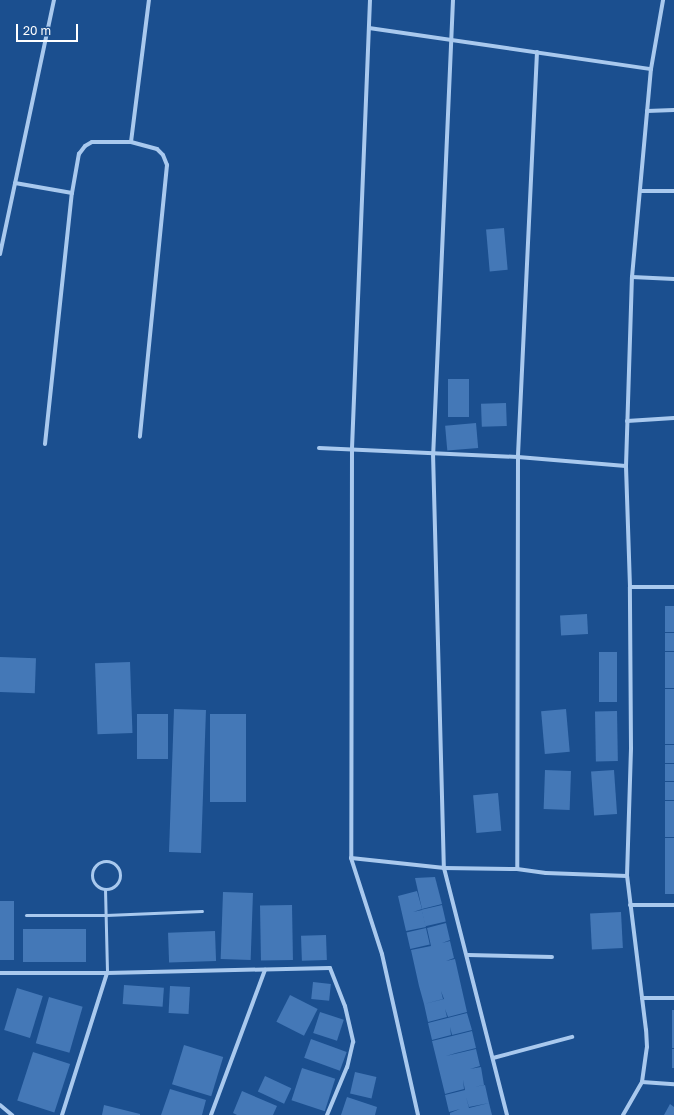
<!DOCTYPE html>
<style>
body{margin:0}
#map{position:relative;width:674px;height:1115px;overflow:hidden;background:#1b4f8f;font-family:"Golos Text",sans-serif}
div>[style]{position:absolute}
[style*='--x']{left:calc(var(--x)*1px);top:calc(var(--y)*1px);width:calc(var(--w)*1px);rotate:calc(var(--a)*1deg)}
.building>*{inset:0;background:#4478b7;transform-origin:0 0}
.lane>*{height:3px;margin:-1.5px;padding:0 1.5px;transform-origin:1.5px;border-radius:1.5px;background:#a9c9ee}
.lane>.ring{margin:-1.5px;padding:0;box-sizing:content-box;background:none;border:3px solid #a9c9ee;border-radius:50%}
.street>*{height:4px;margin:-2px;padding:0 2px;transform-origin:2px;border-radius:2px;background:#a9c9ee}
span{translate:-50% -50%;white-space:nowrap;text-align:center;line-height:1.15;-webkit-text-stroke:3px #1b4f8f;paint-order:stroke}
.scale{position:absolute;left:16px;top:24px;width:62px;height:18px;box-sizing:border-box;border:2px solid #fff;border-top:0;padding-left:5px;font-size:12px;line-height:14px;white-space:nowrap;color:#fff;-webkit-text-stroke:3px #1b4f8f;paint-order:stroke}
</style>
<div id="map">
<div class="building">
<div style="left:504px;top:228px;width:42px;height:18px;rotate:85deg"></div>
<div style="left:448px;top:379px;width:21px;height:38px"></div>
<div style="left:506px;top:403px;width:23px;height:25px;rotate:88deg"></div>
<div style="left:476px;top:423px;width:25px;height:31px;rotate:85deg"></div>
<div style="left:665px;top:606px;width:9px;height:26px"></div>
<div style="left:587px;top:614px;width:20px;height:27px;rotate:87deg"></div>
<div style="left:665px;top:633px;width:9px;height:18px"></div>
<div style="left:599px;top:652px;width:18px;height:50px"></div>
<div style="left:665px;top:652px;width:9px;height:18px"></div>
<div style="left:0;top:657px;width:36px;height:35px;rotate:2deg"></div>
<div style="left:130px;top:662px;width:71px;height:35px;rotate:88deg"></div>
<div style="left:665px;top:670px;width:9px;height:18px"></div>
<div style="left:665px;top:689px;width:9px;height:55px"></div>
<div style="left:174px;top:709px;width:32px;height:143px;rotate:2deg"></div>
<div style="left:566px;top:709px;width:43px;height:25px;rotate:85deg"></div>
<div style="left:617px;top:711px;width:50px;height:22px;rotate:89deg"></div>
<div style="left:137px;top:714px;width:31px;height:45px"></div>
<div style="left:210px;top:714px;width:36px;height:88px"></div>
<div style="left:665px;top:745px;width:9px;height:18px"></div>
<div style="left:665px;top:764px;width:9px;height:17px"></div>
<div style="left:545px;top:770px;width:26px;height:39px;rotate:2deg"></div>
<div style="left:614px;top:770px;width:44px;height:23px;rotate:86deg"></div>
<div style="left:665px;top:782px;width:9px;height:18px"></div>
<div style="left:498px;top:793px;width:38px;height:25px;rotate:85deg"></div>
<div style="left:665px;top:801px;width:9px;height:18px"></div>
<div style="left:665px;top:819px;width:9px;height:18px"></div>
<div style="left:665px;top:838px;width:9px;height:56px"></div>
<div style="clip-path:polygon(435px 877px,442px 904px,422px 909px,415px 878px)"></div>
<div style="clip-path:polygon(417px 891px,422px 909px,413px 912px,422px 910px,426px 927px,406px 931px,398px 896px)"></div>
<div style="left:223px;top:892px;width:30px;height:67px;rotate:2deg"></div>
<div style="left:0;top:901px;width:14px;height:59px"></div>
<div style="left:292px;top:905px;width:55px;height:32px;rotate:89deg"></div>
<div style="left:442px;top:905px;width:17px;height:21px;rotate:77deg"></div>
<div style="left:621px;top:912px;width:36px;height:31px;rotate:87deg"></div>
<div style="clip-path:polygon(446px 923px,450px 940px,442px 943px,450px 941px,454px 958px,446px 961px,455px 959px,467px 1012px,448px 1017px,445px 1009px,447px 1017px,428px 1022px,424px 1004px,452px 997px,444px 999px,441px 991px,443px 999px,424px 1004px,419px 986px,429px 984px,419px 986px,415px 968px,424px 965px,415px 968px,411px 950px,431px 946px,427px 928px)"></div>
<div style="left:426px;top:928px;width:17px;height:20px;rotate:77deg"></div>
<div style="left:86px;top:929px;width:33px;height:63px;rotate:90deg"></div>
<div style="left:215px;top:931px;width:30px;height:47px;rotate:88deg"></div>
<div style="left:326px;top:935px;width:25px;height:25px;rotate:88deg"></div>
<div style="left:313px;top:982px;width:18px;height:17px;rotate:6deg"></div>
<div style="left:124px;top:985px;width:40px;height:19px;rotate:4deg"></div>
<div style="left:170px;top:986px;width:20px;height:27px;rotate:3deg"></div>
<div style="left:17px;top:988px;width:27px;height:44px;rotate:17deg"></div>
<div style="left:290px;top:995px;width:31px;height:30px;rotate:27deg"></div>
<div style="left:49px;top:997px;width:35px;height:48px;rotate:16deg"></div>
<div style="left:672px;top:1010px;width:2px;height:19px"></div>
<div style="left:320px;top:1012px;width:25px;height:22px;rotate:18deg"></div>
<div style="clip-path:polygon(467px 1013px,472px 1030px,452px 1035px,450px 1027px,451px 1035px,432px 1040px,428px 1023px)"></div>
<div style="left:672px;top:1029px;width:2px;height:19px"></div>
<div style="clip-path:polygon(472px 1031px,476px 1048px,456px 1053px,454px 1045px,456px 1053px,446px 1056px,476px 1049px,480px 1066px,470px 1069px,481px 1067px,484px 1085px,474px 1087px,485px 1085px,489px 1103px,469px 1107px,466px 1097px,469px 1108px,489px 1103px,492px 1115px,450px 1115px,450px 1113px,460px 1109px,449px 1112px,445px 1095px,465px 1090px,463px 1080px,464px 1089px,445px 1094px,432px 1041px)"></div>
<div style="left:311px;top:1039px;width:38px;height:20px;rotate:20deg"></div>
<div style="left:184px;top:1045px;width:41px;height:41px;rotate:17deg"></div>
<div style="left:672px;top:1049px;width:2px;height:19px"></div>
<div style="left:33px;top:1052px;width:39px;height:51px;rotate:18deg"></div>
<div style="left:302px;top:1068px;width:35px;height:34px;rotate:18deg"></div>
<div style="left:355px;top:1072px;width:22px;height:22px;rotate:13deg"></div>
<div style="left:265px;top:1076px;width:29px;height:17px;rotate:25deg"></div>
<div style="clip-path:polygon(170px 1089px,206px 1100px,202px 1115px,161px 1115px)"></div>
<div style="clip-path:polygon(242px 1091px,277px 1106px,273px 1115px,237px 1115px,233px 1113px)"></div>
<div style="clip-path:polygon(347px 1097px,377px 1107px,375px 1115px,341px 1115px)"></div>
<div style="clip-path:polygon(670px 1104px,674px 1107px,674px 1115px,664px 1115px)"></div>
<div style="clip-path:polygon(104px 1105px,140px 1114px,140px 1115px,102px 1115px)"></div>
</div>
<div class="lane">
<div class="ring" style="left:92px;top:861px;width:25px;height:25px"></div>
<div style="--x:105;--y:889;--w:84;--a:88.6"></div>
<div style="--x:26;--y:915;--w:80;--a:0"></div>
<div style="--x:106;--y:915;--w:96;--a:-2.4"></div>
</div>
<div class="street">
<div style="--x:370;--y:0;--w:450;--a:92.3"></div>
<div style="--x:352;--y:450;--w:408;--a:90.1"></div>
<div style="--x:351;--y:858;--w:101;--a:72.1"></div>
<div style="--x:382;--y:954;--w:165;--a:77.4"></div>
<div style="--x:453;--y:0;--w:453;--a:92.5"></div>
<div style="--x:433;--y:453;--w:415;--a:88.5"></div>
<div style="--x:444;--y:868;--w:255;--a:75.7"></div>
<div style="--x:369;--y:28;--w:285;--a:8.3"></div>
<div style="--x:537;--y:52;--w:405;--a:92.7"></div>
<div style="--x:518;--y:457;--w:412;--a:90.1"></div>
<div style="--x:517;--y:869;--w:29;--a:8"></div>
<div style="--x:546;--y:873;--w:81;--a:2.1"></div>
<div style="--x:647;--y:111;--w:27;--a:-2"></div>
<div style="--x:131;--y:142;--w:143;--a:-82.8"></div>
<div style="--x:15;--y:183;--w:58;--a:10"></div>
<div style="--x:641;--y:191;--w:33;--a:0"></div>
<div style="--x:0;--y:254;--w:260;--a:-78"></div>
<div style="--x:632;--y:277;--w:42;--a:2.7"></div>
<div style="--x:627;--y:421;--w:47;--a:-3.7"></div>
<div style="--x:45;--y:444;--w:252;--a:-83.9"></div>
<div style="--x:72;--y:193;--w:40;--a:-80"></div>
<div style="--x:79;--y:154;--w:10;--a:-53"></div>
<div style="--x:85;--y:146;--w:8;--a:-30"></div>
<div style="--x:92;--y:142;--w:39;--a:0"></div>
<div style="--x:131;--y:142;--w:27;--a:15"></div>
<div style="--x:157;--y:149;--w:8;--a:45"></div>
<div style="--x:163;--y:155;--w:11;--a:68"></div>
<div style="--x:167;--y:165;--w:273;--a:95.7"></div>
<div style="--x:319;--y:448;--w:199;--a:2.6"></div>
<div style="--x:518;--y:457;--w:108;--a:4.8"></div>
<div style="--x:630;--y:587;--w:44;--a:0"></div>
<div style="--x:351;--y:858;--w:94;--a:6.1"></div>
<div style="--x:444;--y:868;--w:73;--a:0.8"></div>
<div style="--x:630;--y:905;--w:44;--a:0"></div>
<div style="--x:468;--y:955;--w:84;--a:1.4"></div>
<div style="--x:0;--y:973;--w:107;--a:0"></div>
<div style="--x:107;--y:973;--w:223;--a:-1.3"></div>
<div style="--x:330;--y:968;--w:41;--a:68.5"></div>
<div style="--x:345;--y:1006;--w:37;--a:77"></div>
<div style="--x:353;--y:1042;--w:26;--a:103"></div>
<div style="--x:347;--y:1067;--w:52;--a:112.6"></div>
<div style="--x:642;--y:998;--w:32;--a:0"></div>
<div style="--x:493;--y:1058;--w:82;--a:-14.9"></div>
<div style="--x:642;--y:1082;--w:32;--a:4"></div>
<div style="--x:0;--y:1105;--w:16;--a:40"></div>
<div style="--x:62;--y:1115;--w:149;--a:-72.4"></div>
<div style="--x:211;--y:1115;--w:155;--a:-69.6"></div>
<div style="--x:623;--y:1115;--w:38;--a:-60"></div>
<div style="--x:642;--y:1082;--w:35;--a:-82"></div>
<div style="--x:647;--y:1047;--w:17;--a:-93"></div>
<div style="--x:646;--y:1030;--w:155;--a:-97"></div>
<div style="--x:627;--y:876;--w:128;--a:-88.2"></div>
<div style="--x:631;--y:748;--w:161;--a:-90.4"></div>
<div style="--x:630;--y:587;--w:121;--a:-91.9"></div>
<div style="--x:626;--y:466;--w:189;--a:-88.2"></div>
<div style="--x:632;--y:277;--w:209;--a:-84.8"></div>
<div style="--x:651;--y:69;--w:70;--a:-80.1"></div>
</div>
<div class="scale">20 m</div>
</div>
